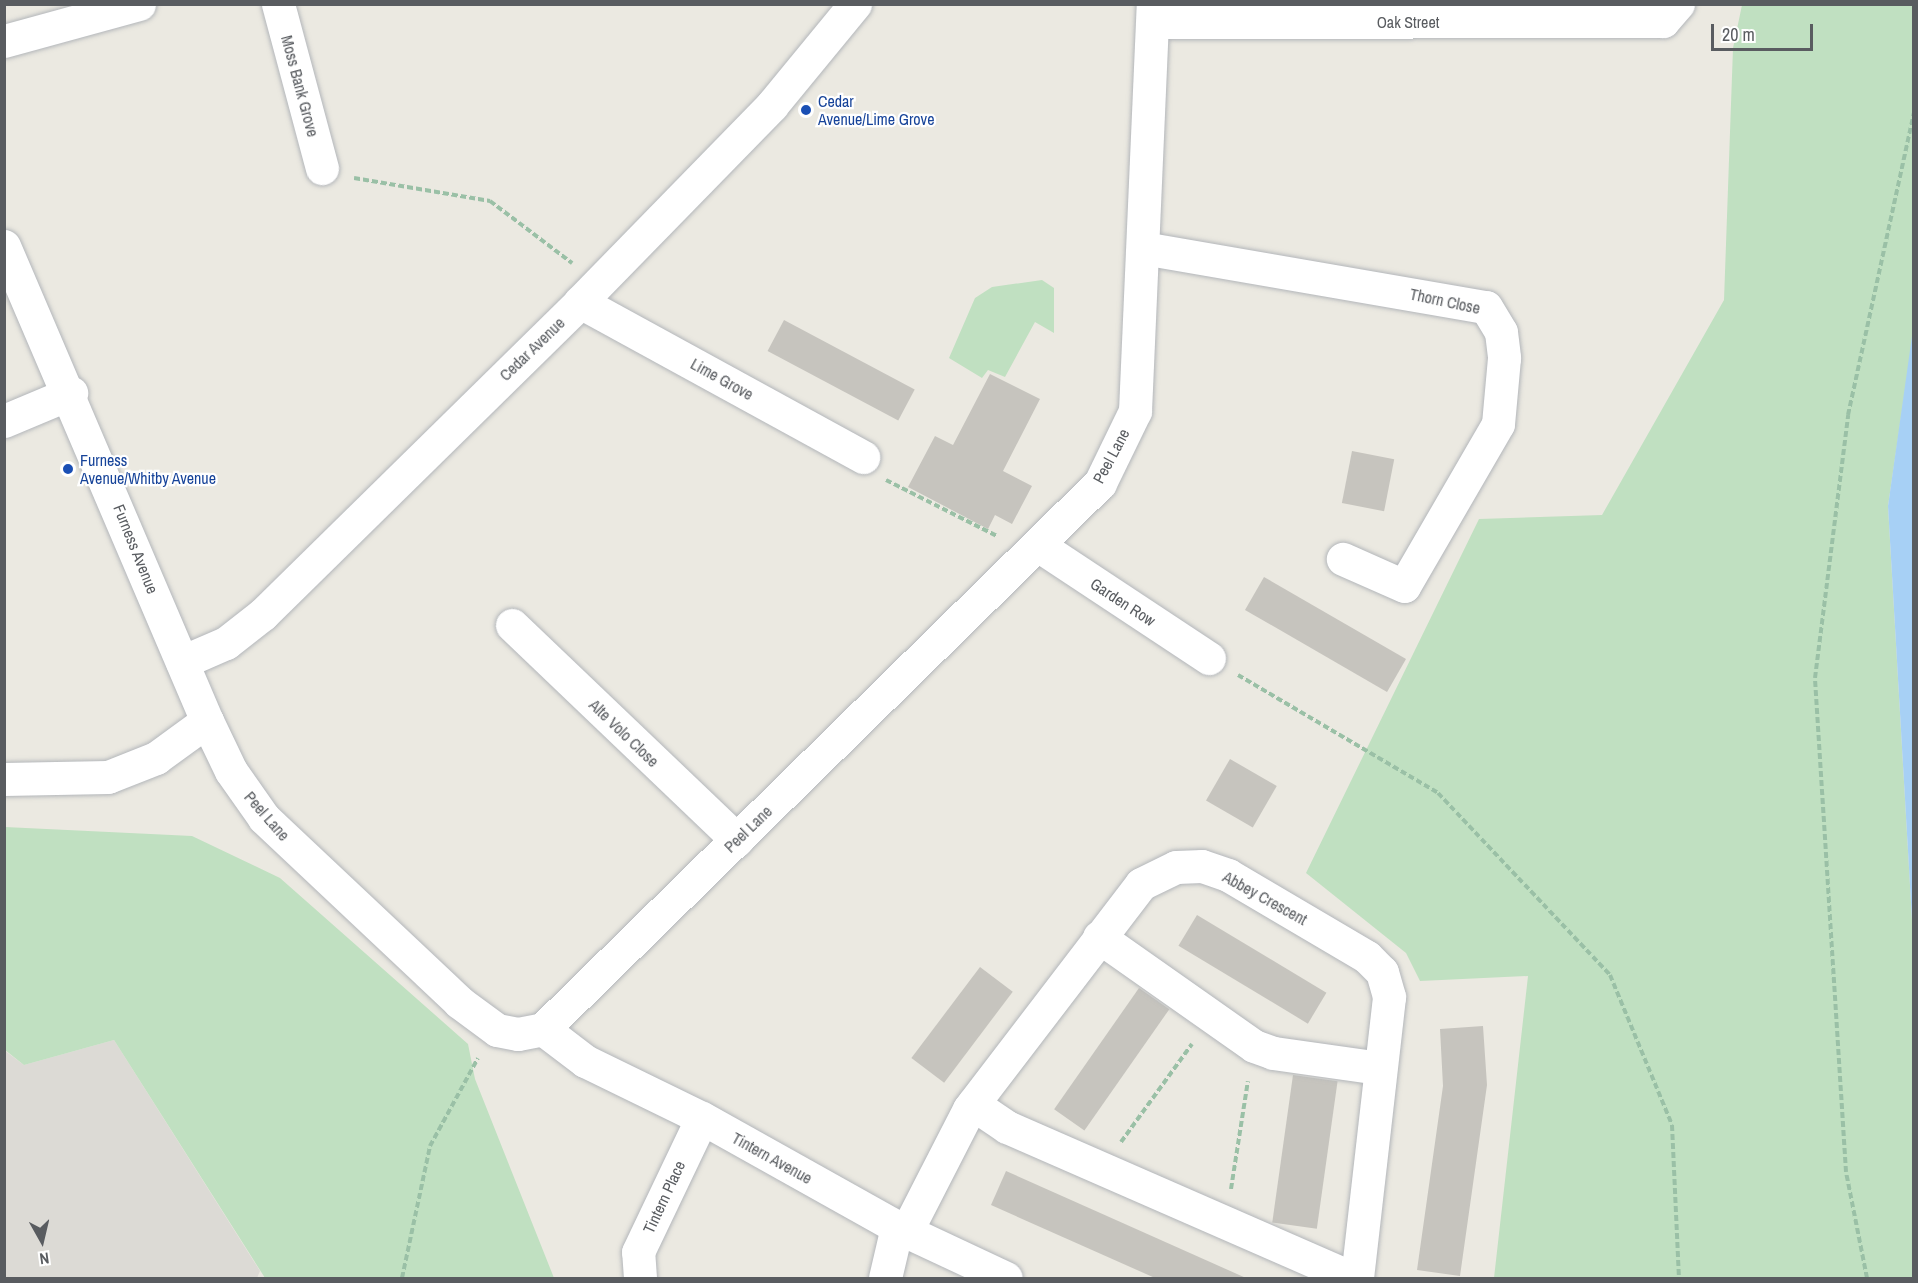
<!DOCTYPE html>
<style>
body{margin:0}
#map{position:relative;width:1918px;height:1283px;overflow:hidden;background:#ebe9e1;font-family:"Archivo Narrow",sans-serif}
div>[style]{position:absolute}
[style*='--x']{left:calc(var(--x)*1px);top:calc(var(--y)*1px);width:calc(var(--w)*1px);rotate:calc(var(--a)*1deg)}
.industrial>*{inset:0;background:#dcdad5}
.green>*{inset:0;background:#c0e0c1}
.water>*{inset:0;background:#a7d0f5}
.building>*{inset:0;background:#c6c4be;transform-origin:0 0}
.path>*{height:4px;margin-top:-2px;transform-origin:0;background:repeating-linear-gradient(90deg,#9ac0a6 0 6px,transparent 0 9px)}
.roads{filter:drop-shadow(0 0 2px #b3b6ba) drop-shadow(0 0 2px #b3b6ba)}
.minor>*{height:33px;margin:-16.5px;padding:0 16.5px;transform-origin:16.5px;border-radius:16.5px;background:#fff}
.dots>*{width:16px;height:16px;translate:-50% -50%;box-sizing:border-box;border:3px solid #fff;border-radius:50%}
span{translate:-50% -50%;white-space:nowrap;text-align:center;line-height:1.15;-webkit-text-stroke:4.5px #fff;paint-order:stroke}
.street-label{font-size:16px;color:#595c60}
.transit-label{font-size:16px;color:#164399}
.left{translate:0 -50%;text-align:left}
.frame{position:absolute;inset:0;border:6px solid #595c60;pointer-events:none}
.north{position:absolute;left:12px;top:1211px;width:60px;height:60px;-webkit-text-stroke:4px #fff;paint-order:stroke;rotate:172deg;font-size:16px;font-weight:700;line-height:24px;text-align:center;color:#595c60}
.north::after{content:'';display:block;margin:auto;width:21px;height:27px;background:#595c60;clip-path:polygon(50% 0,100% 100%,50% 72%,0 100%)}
.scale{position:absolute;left:1711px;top:24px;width:102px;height:27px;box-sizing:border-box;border:3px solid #595c60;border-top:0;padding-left:8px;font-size:18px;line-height:21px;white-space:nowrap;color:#595c60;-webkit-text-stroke:4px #fff;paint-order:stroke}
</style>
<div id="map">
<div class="industrial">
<div style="clip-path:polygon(114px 1040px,260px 1271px,257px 1278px,5px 1278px,4px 1050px,24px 1065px)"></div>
</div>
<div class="green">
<div style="clip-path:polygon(1742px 5px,1913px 5px,1914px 329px,1888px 506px,1913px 937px,1913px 1278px,1494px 1278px,1528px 976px,1420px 981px,1406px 953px,1306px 873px,1479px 519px,1602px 515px,1724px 300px,1733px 48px)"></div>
<div style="clip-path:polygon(1042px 280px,1054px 288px,1054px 333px,1035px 322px,1005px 377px,988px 370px,982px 378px,949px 358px,975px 298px,992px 287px)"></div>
<div style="clip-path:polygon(5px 827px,192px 836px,280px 878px,468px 1044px,475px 1079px,554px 1278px,265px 1278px,114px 1040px,24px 1065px,5px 1050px)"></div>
</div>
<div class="water">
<div style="clip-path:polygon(1913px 329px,1914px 329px,1913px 937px,1888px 506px)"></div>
</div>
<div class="building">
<div style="left:784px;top:320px;width:148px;height:35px;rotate:28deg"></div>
<div style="clip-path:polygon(990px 374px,1040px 399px,1003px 471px,1032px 486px,1012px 524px,995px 515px,988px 529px,908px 487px,935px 436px,953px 445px)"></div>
<div style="left:1352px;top:451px;width:43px;height:53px;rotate:11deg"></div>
<div style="left:1264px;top:577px;width:164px;height:38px;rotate:30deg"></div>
<div style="left:1230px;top:759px;width:54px;height:48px;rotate:30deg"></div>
<div style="left:1197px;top:915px;width:151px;height:36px;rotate:31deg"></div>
<div style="left:980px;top:967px;width:41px;height:114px;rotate:37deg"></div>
<div style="left:1139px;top:988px;width:37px;height:148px;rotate:35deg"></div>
<div style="clip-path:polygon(1483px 1026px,1487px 1085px,1460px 1276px,1417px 1270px,1443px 1086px,1440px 1029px)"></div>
<div style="left:1293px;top:1075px;width:45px;height:149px;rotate:8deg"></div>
<div style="clip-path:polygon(1006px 1171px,1098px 1212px,1246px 1278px,1155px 1278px,991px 1205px)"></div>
</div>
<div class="path">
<div style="--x:354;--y:178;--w:138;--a:9.6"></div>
<div style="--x:490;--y:201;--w:103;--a:37.1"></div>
<div style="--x:886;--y:480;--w:124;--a:26.8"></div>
<div style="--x:1238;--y:675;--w:232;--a:30.5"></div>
<div style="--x:1438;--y:793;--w:250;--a:46.6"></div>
<div style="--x:1610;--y:975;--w:162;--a:67.5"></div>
<div style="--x:1672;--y:1125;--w:153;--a:87.4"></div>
<div style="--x:1121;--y:1142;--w:121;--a:-54.1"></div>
<div style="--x:1231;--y:1189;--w:109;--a:-81.1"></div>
<div style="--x:402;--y:1278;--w:135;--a:-78"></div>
<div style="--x:430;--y:1146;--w:100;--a:-61.4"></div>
<div style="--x:1867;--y:1278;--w:108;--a:-101.2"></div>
<div style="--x:1846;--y:1172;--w:495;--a:-93.6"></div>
<div style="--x:1815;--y:678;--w:265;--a:-82.8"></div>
<div style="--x:1848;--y:415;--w:309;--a:-77.7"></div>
</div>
<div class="roads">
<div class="minor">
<div style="--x:278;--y:4;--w:170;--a:75"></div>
<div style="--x:1153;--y:22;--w:510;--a:-0.11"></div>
<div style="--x:1663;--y:21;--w:23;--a:-49"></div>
<div style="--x:4;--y:41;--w:140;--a:-15.3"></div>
<div style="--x:4;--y:246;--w:517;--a:66.86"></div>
<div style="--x:1143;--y:248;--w:348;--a:9.8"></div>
<div style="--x:1486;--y:307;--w:29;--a:59"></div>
<div style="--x:1501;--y:332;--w:26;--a:83"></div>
<div style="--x:1504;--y:358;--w:66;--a:95.2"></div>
<div style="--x:1498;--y:424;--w:187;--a:120.1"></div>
<div style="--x:1404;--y:586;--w:67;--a:-156.1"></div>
<div style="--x:580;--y:302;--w:323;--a:28.7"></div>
<div style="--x:4;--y:421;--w:73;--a:-22.7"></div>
<div style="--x:1038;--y:545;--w:205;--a:33.5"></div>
<div style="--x:512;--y:625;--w:311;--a:43.7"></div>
<div style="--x:182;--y:662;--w:48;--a:-23.4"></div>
<div style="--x:226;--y:643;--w:47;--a:-38.1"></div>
<div style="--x:263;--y:614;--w:445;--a:-44.5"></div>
<div style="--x:580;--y:302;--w:275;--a:-45.7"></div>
<div style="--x:772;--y:105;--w:131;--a:-50.6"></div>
<div style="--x:4;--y:779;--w:104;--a:-1.1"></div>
<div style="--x:108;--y:777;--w:52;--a:-21.6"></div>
<div style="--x:156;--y:758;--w:63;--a:-36"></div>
<div style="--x:207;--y:721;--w:55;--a:64.4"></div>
<div style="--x:231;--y:771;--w:57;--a:54.9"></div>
<div style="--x:264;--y:818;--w:268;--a:43.3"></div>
<div style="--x:459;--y:1002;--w:47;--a:36.4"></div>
<div style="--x:497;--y:1030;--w:21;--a:11"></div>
<div style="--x:518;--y:1034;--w:25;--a:-11"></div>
<div style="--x:543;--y:1029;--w:780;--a:-44.43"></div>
<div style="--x:1100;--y:483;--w:80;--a:-64.1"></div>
<div style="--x:1135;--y:411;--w:407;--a:-87.5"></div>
<div style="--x:1099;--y:937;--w:189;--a:35.1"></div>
<div style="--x:1254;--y:1046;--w:20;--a:20"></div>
<div style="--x:1273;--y:1053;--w:108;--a:8"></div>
<div style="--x:543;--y:1029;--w:53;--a:37.3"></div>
<div style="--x:585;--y:1061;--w:130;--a:26"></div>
<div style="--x:702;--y:1118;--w:223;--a:29.2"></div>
<div style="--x:897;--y:1227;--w:120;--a:25.1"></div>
<div style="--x:973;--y:1104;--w:41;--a:34.1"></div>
<div style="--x:1007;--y:1127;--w:377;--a:23.6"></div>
<div style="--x:906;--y:1232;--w:138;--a:-62.9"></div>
<div style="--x:969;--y:1109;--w:283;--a:-52.6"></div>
<div style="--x:1141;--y:884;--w:39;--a:-26"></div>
<div style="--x:1176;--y:867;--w:26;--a:-2"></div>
<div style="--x:1202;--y:866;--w:28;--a:19"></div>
<div style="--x:1228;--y:875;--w:161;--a:30.5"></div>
<div style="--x:1367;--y:957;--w:21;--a:45"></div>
<div style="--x:1382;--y:972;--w:26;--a:74"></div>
<div style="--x:1389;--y:997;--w:283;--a:96.5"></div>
<div style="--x:640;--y:1278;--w:26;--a:-94"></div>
<div style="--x:638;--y:1252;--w:148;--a:-64.5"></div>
<div style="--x:885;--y:1278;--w:52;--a:-76.8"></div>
</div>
</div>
<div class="dots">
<div style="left:806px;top:110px;background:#1a4fb4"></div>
<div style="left:68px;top:469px;background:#1a4fb4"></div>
</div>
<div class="street-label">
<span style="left:1408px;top:22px">Oak Street</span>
<span style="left:300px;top:86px;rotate:75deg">Moss Bank Grove</span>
<span style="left:1445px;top:301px;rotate:12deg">Thorn Close</span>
<span style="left:532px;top:349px;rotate:-44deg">Cedar Avenue</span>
<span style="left:722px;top:379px;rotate:29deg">Lime Grove</span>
<span style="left:1111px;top:456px;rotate:-62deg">Peel Lane</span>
<span style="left:136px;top:549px;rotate:68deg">Furness Avenue</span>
<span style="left:1123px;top:602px;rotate:33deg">Garden Row</span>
<span style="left:624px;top:733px;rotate:44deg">Alte Volo Close</span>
<span style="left:267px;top:816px;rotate:49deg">Peel Lane</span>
<span style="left:748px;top:829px;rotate:-44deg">Peel Lane</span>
<span style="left:1265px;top:898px;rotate:29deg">Abbey Crescent</span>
<span style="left:772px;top:1158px;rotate:29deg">Tintern Avenue</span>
<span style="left:664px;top:1197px;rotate:-65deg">Tintern Place</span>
</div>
<div class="transit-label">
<span class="left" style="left:818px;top:110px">Cedar<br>Avenue/Lime Grove</span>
<span class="left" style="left:80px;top:469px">Furness<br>Avenue/Whitby Avenue</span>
</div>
<div class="frame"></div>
<div class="north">N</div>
<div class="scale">20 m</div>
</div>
